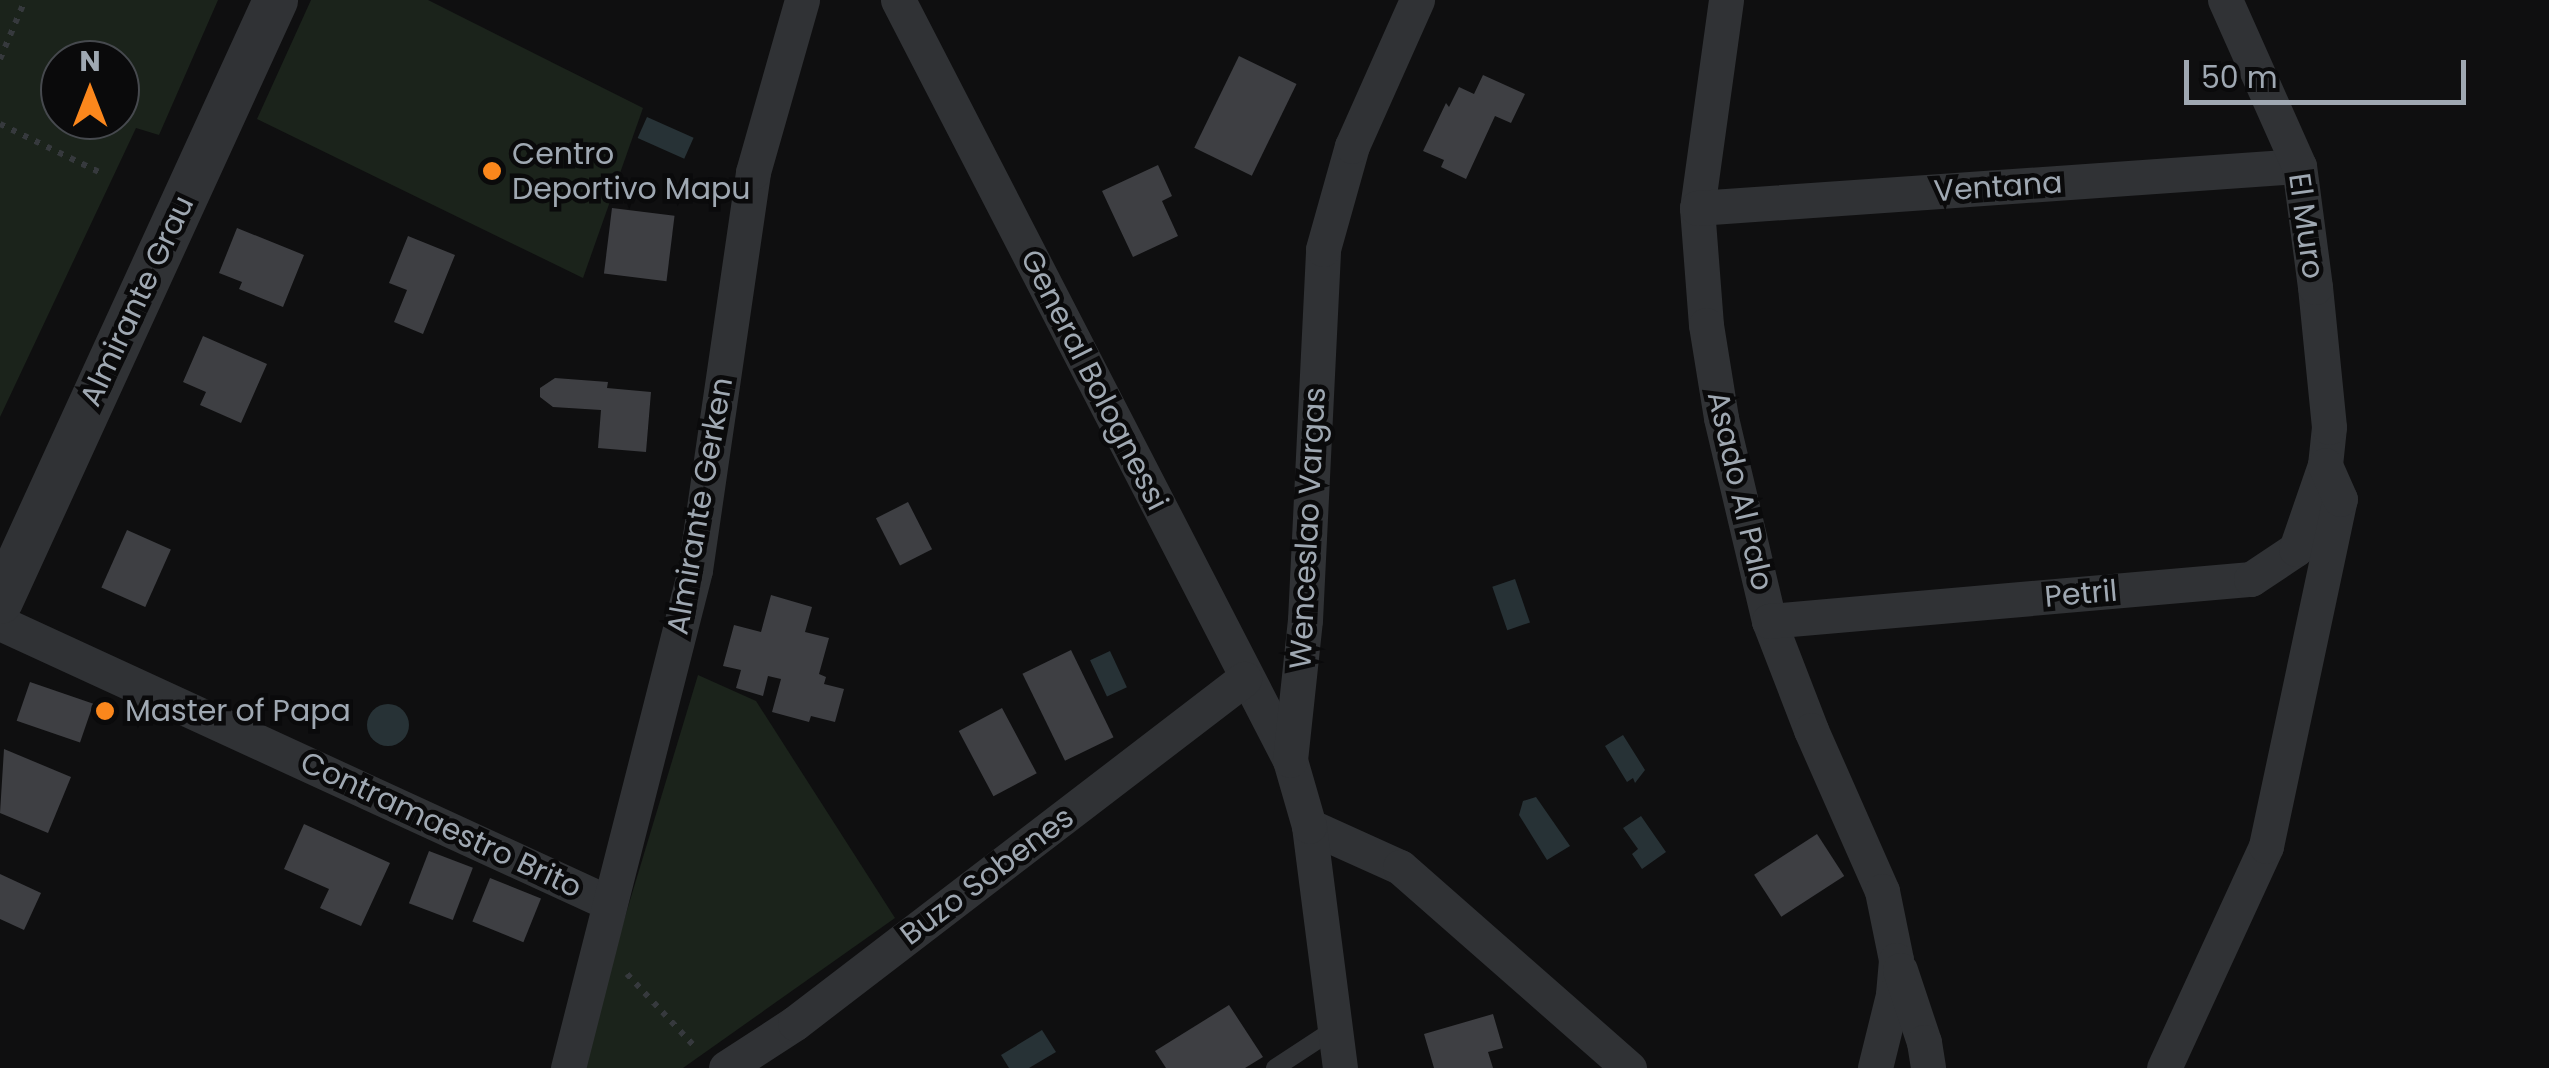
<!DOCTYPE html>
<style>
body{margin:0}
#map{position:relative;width:2549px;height:1068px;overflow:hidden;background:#0f0f10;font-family:Poppins,sans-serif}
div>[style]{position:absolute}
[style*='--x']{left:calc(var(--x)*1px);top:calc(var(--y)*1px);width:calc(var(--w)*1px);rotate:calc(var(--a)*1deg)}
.green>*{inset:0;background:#1b231b}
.water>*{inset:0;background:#273236;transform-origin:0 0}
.round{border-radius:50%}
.building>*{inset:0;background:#3e3f43;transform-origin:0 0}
.path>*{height:6px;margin-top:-3px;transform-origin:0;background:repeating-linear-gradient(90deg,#36393d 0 5px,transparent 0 13px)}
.service>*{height:18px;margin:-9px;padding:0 9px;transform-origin:9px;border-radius:9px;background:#303235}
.minor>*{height:35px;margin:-17.5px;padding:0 17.5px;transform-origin:17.5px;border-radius:17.5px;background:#303235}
.tertiary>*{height:45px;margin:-22.5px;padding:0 22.5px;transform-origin:22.5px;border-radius:22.5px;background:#303235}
.dots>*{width:28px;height:28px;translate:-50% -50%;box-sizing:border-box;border:5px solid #0a0a0b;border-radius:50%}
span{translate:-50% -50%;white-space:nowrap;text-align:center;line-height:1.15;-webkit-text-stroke:9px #0a0a0b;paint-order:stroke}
.poi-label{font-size:30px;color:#9fa8b2}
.left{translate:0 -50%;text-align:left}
.street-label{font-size:30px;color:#9fa8b2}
.north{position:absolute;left:40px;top:40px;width:100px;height:100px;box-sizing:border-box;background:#0a0a0b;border:2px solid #46494e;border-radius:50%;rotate:0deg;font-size:28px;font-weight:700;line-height:40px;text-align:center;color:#9fa8b2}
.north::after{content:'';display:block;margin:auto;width:35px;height:45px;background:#fb871c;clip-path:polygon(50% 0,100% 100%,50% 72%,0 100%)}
.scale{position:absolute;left:2184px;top:60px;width:282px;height:45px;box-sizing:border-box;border:5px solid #9fa8b2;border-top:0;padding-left:12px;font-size:30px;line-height:35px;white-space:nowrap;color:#9fa8b2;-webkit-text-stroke:8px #0a0a0b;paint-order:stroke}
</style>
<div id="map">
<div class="green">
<div style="clip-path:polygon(evenodd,0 0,218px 0,159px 135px,136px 128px,0 417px,0 0,60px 60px,120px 60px,120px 120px,60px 120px,60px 60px)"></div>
<div style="clip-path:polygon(311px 0,428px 0,643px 108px,583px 278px,257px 119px)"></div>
<div style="clip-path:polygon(698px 675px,756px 701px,895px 918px,683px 1068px,585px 1068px,615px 950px)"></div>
</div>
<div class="water">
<div style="left:647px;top:117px;width:51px;height:23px;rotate:24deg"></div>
<div style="left:1515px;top:579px;width:46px;height:24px;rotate:71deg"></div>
<div style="left:1110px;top:651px;width:40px;height:22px;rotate:65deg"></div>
<div class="round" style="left:367px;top:704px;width:42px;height:42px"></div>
<div style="clip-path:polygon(1623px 735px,1645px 770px,1635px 783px,1633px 778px,1627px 782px,1605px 746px)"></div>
<div style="clip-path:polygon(1536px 797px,1570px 846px,1547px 860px,1519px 815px,1523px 801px)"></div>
<div style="clip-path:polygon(1641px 816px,1666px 852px,1642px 869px,1632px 854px,1638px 849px,1623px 828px)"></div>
<div style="clip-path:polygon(1042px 1030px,1056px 1052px,1029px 1068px,1009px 1068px,1001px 1055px)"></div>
</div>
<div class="building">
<div style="left:1239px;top:56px;width:64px;height:102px;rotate:26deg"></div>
<div style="clip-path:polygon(1483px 75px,1525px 94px,1511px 123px,1495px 116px,1466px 179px,1441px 167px,1444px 160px,1423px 151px,1446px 103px,1449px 107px,1459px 87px,1474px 94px)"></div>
<div style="clip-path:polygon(1158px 165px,1172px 196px,1162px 201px,1178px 236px,1133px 257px,1102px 191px)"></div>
<div style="left:612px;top:208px;width:63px;height:66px;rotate:7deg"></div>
<div style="clip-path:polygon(237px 228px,304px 255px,283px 307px,239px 289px,242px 282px,219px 273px)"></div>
<div style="clip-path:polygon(408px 236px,455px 255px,423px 334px,394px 322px,407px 290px,389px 283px)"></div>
<div style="clip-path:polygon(203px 336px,267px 364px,241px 423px,200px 405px,206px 392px,183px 382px)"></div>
<div style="clip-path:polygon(555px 378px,608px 382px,607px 388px,651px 392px,646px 452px,598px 448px,601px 410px,553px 407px,540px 397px,540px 388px)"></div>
<div style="left:908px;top:502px;width:53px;height:36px;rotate:63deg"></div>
<div style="left:127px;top:530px;width:48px;height:63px;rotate:24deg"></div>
<div style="clip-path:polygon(771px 595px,812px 607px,805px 632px,829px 638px,819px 674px,826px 677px,824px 684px,844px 689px,835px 722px,811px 716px,809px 722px,772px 712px,781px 679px,768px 676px,763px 696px,736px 688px,741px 670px,723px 666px,734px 625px,761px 632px)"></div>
<div style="left:1071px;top:650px;width:97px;height:54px;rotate:64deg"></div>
<div style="left:30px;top:682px;width:67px;height:41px;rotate:19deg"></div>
<div style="left:1002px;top:708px;width:74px;height:49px;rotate:62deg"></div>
<div style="clip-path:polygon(4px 749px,71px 777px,48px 833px,0 813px)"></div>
<div style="clip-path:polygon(304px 824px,390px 863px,361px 926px,320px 908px,329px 889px,284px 869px)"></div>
<div style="left:1817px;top:834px;width:50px;height:75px;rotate:57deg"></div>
<div style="left:429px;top:851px;width:47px;height:56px;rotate:21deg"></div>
<div style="clip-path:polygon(0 874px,41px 893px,24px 930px,0 919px)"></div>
<div style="left:490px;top:878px;width:55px;height:47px;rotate:22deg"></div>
<div style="clip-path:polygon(1229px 1005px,1263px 1057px,1245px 1068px,1166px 1068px,1155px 1051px)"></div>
<div style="clip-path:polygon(1493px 1014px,1503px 1048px,1488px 1052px,1493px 1068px,1434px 1068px,1424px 1034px)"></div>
</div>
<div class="path">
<div style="--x:0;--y:59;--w:64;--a:-67"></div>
<div style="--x:0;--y:124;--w:114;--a:25.9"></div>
<div style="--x:627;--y:974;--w:103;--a:47"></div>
</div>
<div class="service">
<div style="--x:1275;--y:1068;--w:73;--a:-33.3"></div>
</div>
<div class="minor">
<div style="--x:898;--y:0;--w:855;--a:62.72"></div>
<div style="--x:1726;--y:0;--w:210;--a:97.9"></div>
<div style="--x:1697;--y:208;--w:117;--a:85.6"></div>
<div style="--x:1706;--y:325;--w:94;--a:80.8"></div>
<div style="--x:1721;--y:418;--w:209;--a:76.7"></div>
<div style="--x:1769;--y:621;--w:117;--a:68.9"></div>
<div style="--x:1811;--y:730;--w:176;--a:66.2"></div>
<div style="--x:1882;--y:891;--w:70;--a:78.5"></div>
<div style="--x:1896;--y:960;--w:35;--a:95"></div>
<div style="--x:1893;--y:995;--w:75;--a:103.9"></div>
<div style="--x:1697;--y:208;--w:603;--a:-3.99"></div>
<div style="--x:1769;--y:621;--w:484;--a:-5"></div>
<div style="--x:2251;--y:579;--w:54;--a:-33.7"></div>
<div style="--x:2296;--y:549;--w:89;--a:-71"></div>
<div style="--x:2325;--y:465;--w:38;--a:-84"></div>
<div style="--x:2329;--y:427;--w:141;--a:-95.7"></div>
<div style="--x:2315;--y:287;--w:122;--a:-97.5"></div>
<div style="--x:2299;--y:166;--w:182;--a:-114"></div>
<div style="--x:0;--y:623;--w:670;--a:24.69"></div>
<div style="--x:1309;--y:826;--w:100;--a:24.3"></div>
<div style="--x:1400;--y:867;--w:305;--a:41.3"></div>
<div style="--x:1900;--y:970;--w:76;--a:71.6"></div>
<div style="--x:1924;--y:1042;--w:26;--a:81"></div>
<div style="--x:568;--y:1068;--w:514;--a:-75.69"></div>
<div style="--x:695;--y:570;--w:402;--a:-81.7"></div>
<div style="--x:753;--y:172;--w:179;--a:-74.1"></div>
<div style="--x:726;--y:1068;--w:82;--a:-33.1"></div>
<div style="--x:795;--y:1023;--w:566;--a:-37.46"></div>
<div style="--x:1340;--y:1068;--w:244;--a:-97.3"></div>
<div style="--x:1309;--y:826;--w:69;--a:-106.1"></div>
<div style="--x:1290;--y:760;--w:141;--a:-83.9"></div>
<div style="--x:1305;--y:620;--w:371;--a:-87.2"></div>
<div style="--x:1323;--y:249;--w:107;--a:-74.3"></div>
<div style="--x:1352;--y:146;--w:160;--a:-66"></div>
<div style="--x:2164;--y:1068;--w:244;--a:-65.3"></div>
<div style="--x:2266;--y:846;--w:355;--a:-78"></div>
<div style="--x:2340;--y:499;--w:37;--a:-114"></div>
</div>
<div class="tertiary">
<div style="--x:0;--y:601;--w:661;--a:-65.41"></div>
</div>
<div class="dots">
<div style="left:492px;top:171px;background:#fb871c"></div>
<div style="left:105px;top:711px;background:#fb871c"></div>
</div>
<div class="poi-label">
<span class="left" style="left:512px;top:171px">Centro<br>Deportivo Mapu</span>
<span class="left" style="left:125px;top:711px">Master of Papa</span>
</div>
<div class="street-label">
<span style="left:1998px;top:187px;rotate:-4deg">Ventana</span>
<span style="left:2306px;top:226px;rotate:82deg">El Muro</span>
<span style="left:137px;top:301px;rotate:-65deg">Almirante Grau</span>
<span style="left:1094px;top:380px;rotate:63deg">General Bolognessi</span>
<span style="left:1740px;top:491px;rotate:77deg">Asado Al Palo</span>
<span style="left:700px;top:506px;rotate:-80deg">Almirante Gerken</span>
<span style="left:1308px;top:528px;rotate:-87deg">Wenceslao Vargas</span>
<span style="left:2081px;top:594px;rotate:-5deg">Petril</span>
<span style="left:441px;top:825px;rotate:25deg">Contramaestro Brito</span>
<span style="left:987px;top:876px;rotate:-37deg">Buzo Sobenes</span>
</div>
<div class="north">N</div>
<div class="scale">50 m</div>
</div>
